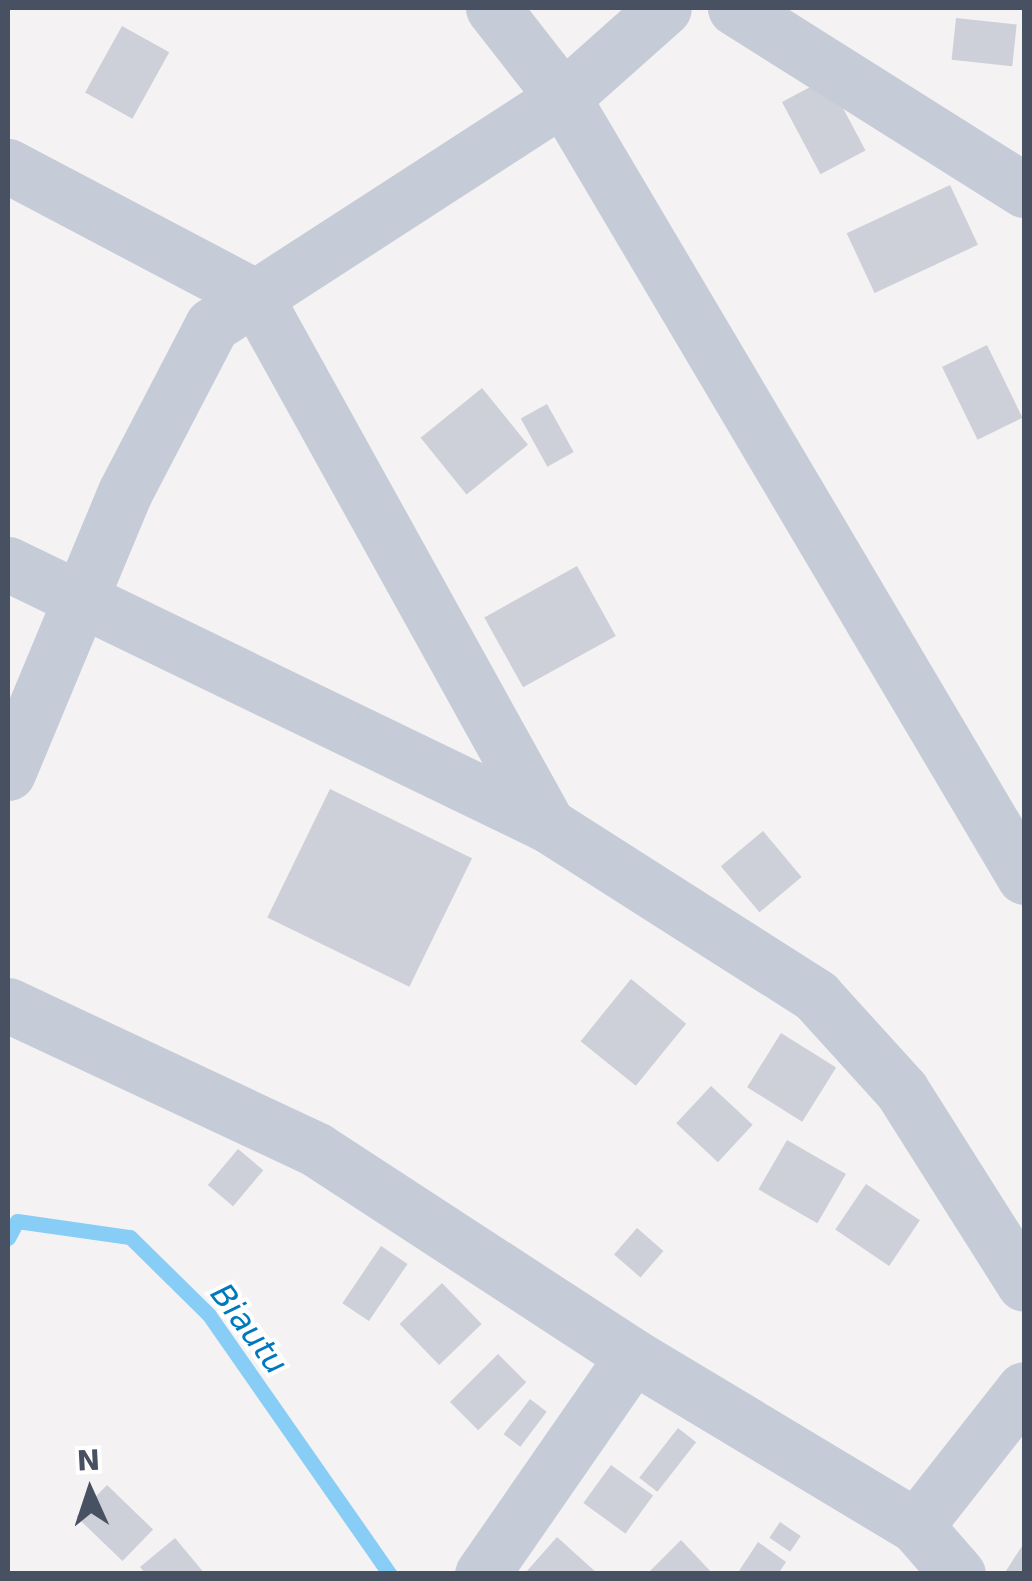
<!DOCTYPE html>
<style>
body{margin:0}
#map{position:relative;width:1032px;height:1581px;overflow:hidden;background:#f4f2f2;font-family:"DejaVu Sans",sans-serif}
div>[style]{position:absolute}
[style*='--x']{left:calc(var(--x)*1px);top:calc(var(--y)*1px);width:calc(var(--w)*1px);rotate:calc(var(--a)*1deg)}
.stream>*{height:15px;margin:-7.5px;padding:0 7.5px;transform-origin:7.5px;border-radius:7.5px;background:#87cdf5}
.building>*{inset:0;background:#cdd0d8;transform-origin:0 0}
.minor>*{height:55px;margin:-27.5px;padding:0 27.5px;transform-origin:27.5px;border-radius:27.5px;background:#c5cbd7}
span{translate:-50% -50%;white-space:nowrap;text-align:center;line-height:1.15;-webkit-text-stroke:8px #fff;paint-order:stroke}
.water-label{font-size:32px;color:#0078bc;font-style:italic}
.frame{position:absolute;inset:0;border:10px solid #475162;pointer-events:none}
.north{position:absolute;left:40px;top:1441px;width:100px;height:100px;-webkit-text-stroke:8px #fff;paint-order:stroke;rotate:357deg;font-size:28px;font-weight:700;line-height:40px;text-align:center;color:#475162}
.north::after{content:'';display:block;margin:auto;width:35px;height:45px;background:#475162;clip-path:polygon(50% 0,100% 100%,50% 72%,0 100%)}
</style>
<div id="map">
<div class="stream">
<div style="--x:8;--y:1238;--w:19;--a:-62"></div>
<div style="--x:17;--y:1221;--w:114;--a:8.1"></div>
<div style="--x:130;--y:1237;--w:111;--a:44.6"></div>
<div style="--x:209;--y:1315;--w:316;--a:55.1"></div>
</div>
<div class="building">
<div style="left:956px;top:18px;width:61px;height:42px;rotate:6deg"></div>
<div style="left:122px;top:26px;width:54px;height:76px;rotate:29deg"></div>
<div style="left:827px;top:78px;width:82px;height:51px;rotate:62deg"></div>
<div style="left:950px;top:185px;width:66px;height:114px;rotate:65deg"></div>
<div style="left:987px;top:345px;width:81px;height:50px;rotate:64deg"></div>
<div style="left:482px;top:388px;width:73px;height:79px;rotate:51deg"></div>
<div style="left:547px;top:404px;width:55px;height:30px;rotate:61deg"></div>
<div style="left:577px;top:566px;width:80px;height:106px;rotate:61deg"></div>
<div style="left:330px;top:789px;width:158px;height:143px;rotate:26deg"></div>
<div style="left:763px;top:831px;width:60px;height:55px;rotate:50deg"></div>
<div style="left:631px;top:979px;width:71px;height:80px;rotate:39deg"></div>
<div style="left:781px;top:1033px;width:65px;height:64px;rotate:32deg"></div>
<div style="left:711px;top:1086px;width:57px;height:51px;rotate:43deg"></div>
<div style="left:787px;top:1140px;width:68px;height:57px;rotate:30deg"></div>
<div style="left:238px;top:1149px;width:33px;height:47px;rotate:40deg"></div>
<div style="left:866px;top:1184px;width:65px;height:55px;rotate:34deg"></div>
<div style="left:637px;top:1228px;width:35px;height:35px;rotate:41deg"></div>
<div style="left:381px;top:1246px;width:32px;height:69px;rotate:34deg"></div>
<div style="left:442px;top:1283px;width:57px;height:59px;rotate:46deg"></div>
<div style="left:498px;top:1354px;width:40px;height:68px;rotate:45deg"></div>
<div style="left:530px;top:1399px;width:21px;height:44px;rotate:37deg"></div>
<div style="left:678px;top:1428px;width:23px;height:63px;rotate:38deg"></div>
<div style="left:611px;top:1465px;width:52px;height:47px;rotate:36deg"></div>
<div style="left:107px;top:1485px;width:64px;height:44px;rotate:44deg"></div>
<div style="left:780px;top:1522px;width:25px;height:19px;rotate:34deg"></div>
<div style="clip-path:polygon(557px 1537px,598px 1574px,527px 1571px)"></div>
<div style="clip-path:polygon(175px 1538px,205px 1574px,146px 1574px,140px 1567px)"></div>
<div style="clip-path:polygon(681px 1540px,713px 1574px,647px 1574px)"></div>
<div style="clip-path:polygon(758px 1542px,786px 1562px,778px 1574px,737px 1574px)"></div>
<div style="clip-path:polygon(1024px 1543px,1024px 1574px,1004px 1574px)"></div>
</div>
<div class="minor">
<div style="--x:493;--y:8;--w:114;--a:52.1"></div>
<div style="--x:563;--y:98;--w:905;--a:59.38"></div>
<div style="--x:735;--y:8;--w:342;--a:32.2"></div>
<div style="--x:8;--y:166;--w:279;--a:27.8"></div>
<div style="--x:255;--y:296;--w:605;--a:61.02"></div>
<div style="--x:8;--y:564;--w:600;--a:25.8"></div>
<div style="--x:548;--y:825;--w:318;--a:32.5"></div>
<div style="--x:816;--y:996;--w:128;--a:47.8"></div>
<div style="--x:902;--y:1091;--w:228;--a:57.7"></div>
<div style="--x:8;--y:773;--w:304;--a:-67.4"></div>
<div style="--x:125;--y:492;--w:188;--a:-62.5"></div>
<div style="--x:212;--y:325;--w:418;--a:-32.9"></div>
<div style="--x:563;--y:98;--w:135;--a:-41.7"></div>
<div style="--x:8;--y:1005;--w:341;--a:25.1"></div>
<div style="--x:317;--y:1150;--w:377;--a:33.1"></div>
<div style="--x:633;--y:1356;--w:330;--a:31"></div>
<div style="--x:482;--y:1574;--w:265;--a:-55.3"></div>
<div style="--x:958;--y:1574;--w:64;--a:-131.2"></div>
<div style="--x:916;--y:1526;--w:174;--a:-51.8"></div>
</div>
<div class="water-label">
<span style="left:249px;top:1329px;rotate:53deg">Biautu</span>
</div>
<div class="frame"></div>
<div class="north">N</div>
</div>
